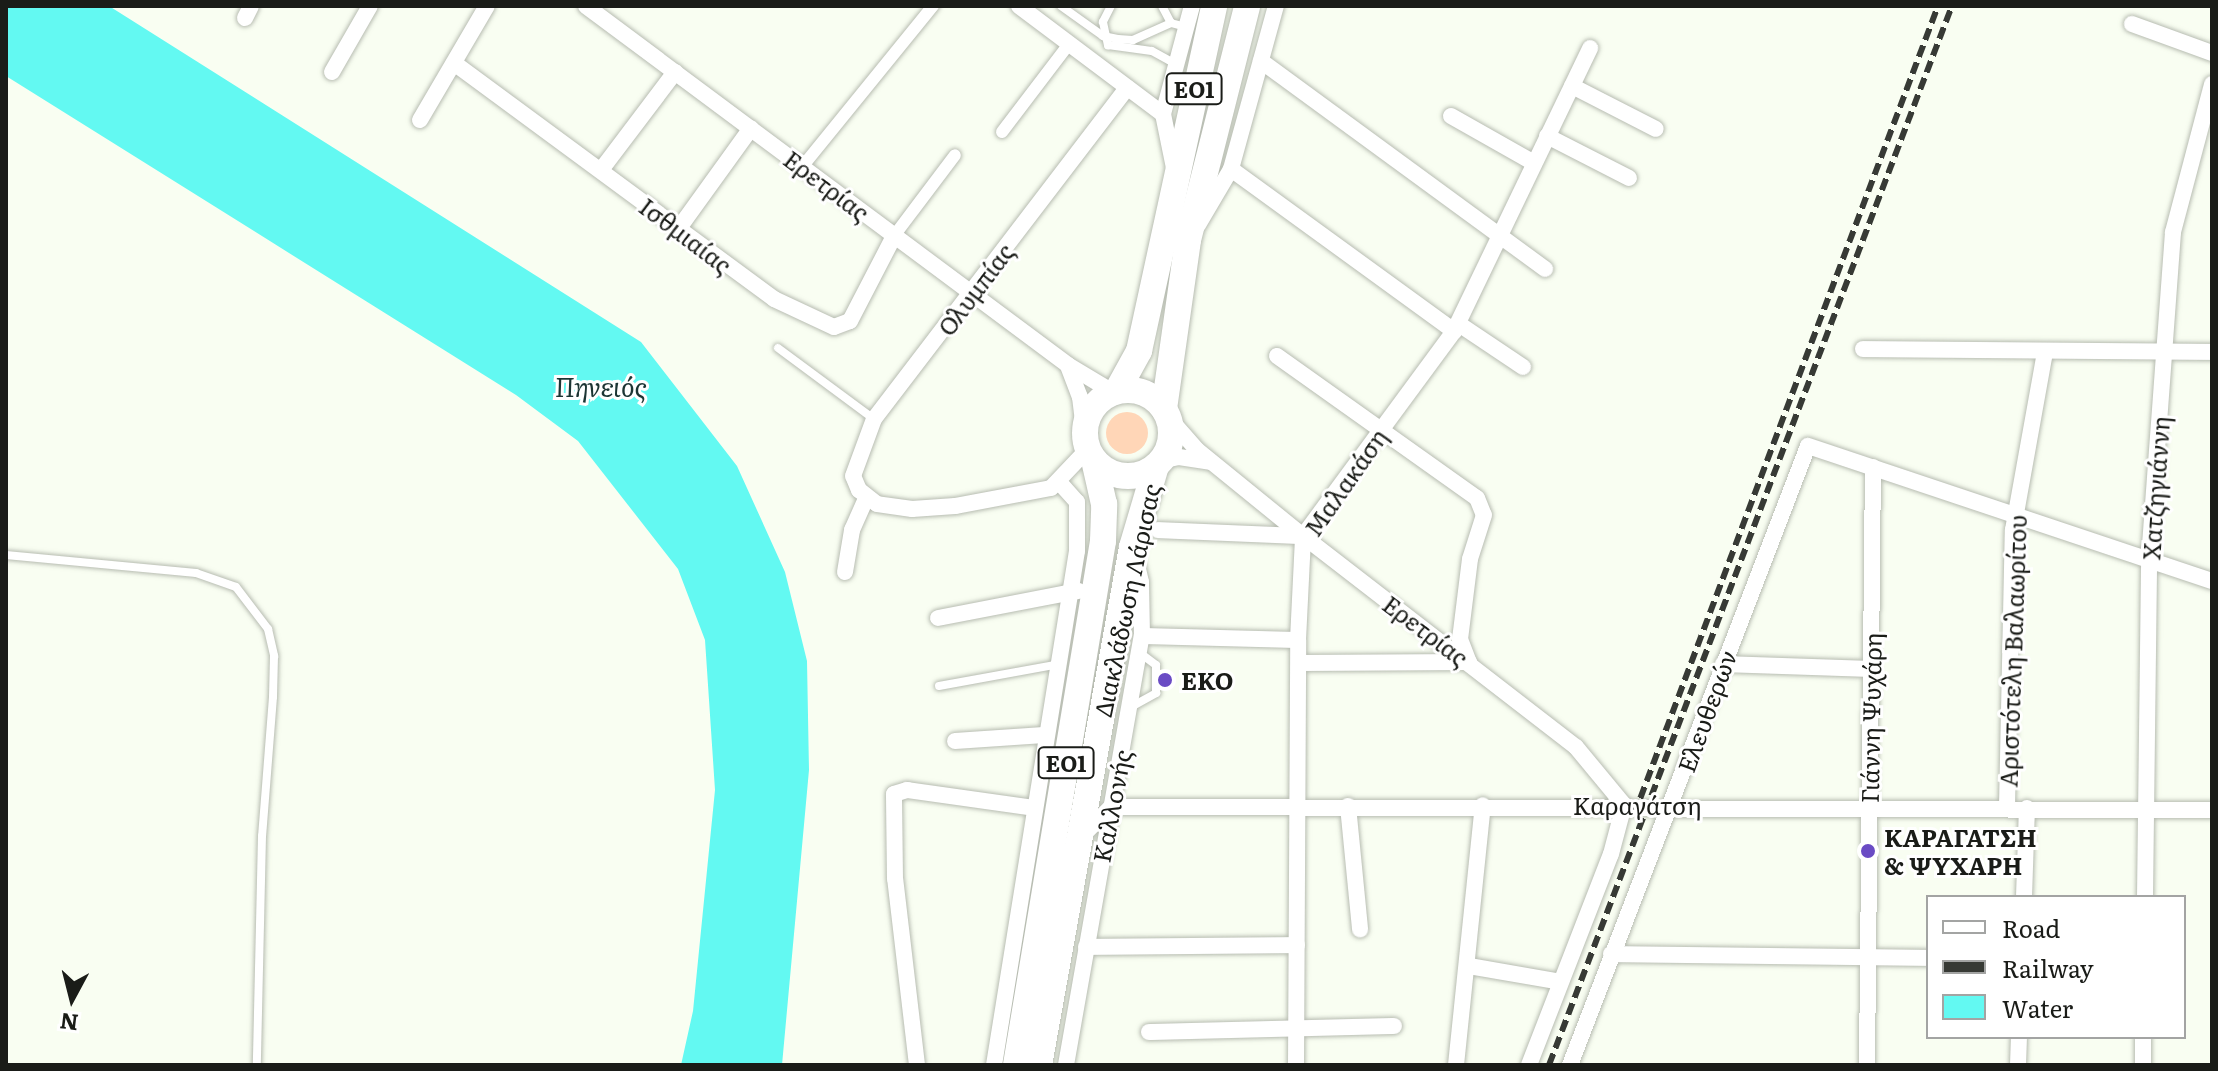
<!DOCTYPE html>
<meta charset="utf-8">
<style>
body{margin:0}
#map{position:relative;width:2218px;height:1071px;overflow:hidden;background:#f9fef2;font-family:Literata,serif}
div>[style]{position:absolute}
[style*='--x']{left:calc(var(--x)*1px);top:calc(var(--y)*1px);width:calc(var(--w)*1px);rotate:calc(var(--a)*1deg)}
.green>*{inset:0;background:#ffd6b7}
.round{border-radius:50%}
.water>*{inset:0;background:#63f9f2}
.roads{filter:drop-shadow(0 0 2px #b7bcb1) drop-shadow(0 0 2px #b7bcb1)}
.service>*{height:8px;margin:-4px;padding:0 4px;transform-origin:4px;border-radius:4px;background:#fff}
.pedestrian>*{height:12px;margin:-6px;padding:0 6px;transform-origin:6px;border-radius:6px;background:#fff}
.minor>*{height:16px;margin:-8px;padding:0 8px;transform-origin:8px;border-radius:8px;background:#fff}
.primary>*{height:26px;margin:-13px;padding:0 13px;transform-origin:13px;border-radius:13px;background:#fff}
.primary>.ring{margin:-13px;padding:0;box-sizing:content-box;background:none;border:26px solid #fff;border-radius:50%}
.rail>*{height:6px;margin-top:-3px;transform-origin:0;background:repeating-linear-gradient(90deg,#373a35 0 12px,transparent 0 18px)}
.dots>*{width:22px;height:22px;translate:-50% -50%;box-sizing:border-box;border:4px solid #fff;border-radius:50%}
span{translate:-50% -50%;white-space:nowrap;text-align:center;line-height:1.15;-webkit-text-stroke:6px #fff;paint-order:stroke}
.shield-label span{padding:2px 6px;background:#fff;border:2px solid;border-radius:6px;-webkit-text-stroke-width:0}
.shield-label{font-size:22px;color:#1a1c18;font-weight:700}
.street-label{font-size:24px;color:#1a1c18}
.poi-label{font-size:24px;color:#1a1c18;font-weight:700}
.left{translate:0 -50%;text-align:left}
.water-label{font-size:26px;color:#1c3534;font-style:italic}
.frame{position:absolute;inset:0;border:8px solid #1a1c18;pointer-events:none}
.legend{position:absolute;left:1926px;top:895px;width:260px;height:144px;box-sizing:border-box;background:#fff;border:2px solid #a3a4a3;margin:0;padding:10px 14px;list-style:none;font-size:24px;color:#1a1c18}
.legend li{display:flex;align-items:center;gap:16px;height:40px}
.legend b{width:40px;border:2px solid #a3a4a3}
.north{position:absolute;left:32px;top:959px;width:80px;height:80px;-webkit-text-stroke:6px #fff;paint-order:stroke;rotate:187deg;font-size:22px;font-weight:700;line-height:32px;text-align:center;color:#1a1c18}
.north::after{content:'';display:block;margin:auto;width:28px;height:36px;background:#1a1c18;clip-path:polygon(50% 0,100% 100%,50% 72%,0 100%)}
</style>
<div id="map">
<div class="green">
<div class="round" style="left:1106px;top:412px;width:42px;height:42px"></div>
</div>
<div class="water">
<div style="clip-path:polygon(6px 6px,109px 6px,641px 342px,737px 466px,785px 572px,807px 661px,809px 770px,782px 1065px,681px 1065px,693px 1011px,715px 790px,705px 640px,678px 569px,578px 441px,516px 395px,6px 76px)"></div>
</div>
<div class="roads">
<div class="service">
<div style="--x:1061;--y:6;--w:52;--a:35.5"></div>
<div style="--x:1103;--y:36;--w:15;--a:11"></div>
<div style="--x:1118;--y:39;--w:15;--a:4"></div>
<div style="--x:1133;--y:40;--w:42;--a:-24.1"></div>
<div style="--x:1111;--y:6;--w:18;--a:117"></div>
<div style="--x:1103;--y:22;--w:24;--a:78"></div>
<div style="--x:1108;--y:45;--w:44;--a:7.8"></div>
<div style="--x:1152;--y:51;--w:26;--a:29"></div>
<div style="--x:1162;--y:6;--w:19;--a:62"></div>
<div style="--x:1171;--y:23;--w:16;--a:15"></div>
<div style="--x:778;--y:348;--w:119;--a:36.5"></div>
<div style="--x:6;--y:555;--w:191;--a:5.4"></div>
<div style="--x:196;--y:573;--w:42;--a:19.3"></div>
<div style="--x:236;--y:587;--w:53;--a:52.7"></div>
<div style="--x:268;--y:629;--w:28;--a:77"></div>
<div style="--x:274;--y:656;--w:41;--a:91.4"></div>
<div style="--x:273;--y:697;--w:139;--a:94.5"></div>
<div style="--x:262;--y:836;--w:229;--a:91.3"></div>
<div style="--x:939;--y:686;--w:118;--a:-10.3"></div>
<div style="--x:1131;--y:707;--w:29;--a:-29"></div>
<div style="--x:1156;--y:693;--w:28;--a:-90"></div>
<div style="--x:1156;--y:665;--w:20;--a:-143"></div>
</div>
<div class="pedestrian">
<div style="--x:1002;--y:132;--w:111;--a:-52.7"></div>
<div style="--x:802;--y:167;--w:208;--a:-50.9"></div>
<div style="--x:894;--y:236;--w:101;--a:-53"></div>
</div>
<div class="minor">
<div style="--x:586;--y:6;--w:601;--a:36.68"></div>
<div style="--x:1068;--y:365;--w:52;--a:31"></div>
<div style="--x:1019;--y:6;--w:180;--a:36.9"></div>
<div style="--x:245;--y:18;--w:13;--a:-63"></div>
<div style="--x:2132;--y:24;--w:85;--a:19.9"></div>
<div style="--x:1261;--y:61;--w:352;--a:36.2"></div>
<div style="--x:454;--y:63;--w:398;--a:36.4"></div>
<div style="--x:774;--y:299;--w:66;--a:25"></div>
<div style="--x:834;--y:327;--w:17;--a:-21"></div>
<div style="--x:850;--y:321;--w:96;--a:-62.6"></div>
<div style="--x:332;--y:72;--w:76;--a:-60.1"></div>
<div style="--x:1572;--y:86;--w:94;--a:27.1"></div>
<div style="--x:1451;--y:116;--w:95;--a:29.5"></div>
<div style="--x:420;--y:120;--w:132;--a:-59.6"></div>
<div style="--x:1547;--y:136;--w:92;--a:27.1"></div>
<div style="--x:1174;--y:168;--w:55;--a:-101.5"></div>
<div style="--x:1163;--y:114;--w:112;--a:-75"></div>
<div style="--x:1231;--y:169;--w:276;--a:36"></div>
<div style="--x:601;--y:170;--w:123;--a:-52.9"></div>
<div style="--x:1198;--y:225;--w:65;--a:-59.5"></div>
<div style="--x:1231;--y:169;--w:169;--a:-74.6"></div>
<div style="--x:679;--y:228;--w:123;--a:-54.2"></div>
<div style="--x:1459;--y:324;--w:77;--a:33.9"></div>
<div style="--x:1863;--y:349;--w:349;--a:0.5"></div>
<div style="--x:1277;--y:356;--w:245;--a:35.4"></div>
<div style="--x:1477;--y:498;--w:18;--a:68"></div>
<div style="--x:1484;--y:515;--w:46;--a:107.7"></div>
<div style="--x:1470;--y:559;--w:81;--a:97.1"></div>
<div style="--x:1460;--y:639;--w:25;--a:69"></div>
<div style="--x:1469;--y:662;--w:170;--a:179.7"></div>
<div style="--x:1068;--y:366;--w:33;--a:69"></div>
<div style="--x:1080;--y:397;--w:33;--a:83"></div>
<div style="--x:1169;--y:418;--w:43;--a:48.8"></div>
<div style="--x:1197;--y:450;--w:136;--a:39.1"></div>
<div style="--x:1303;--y:536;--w:345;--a:37.7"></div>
<div style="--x:1576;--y:747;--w:75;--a:50.4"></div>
<div style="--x:1087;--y:450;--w:52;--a:133.5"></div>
<div style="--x:1051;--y:488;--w:98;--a:169.4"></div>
<div style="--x:955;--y:506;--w:43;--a:176"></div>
<div style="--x:912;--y:509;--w:35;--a:-172"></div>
<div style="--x:877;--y:504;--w:23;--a:-142"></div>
<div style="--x:859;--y:490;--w:15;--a:-113"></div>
<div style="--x:853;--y:476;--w:61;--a:-69.8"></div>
<div style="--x:874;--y:419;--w:417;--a:-52.6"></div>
<div style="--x:1161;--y:461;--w:18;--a:-13"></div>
<div style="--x:1179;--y:457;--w:30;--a:9"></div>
<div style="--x:1158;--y:530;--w:145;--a:2.4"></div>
<div style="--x:845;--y:572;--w:43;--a:-80.5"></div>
<div style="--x:852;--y:530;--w:35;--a:-66"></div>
<div style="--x:938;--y:618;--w:143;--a:-10.9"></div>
<div style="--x:1142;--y:636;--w:156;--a:1.5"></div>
<div style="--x:1723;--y:664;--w:148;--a:1.9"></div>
<div style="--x:955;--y:741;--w:89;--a:-3.9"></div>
<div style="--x:1348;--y:806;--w:124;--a:84.4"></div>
<div style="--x:2007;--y:807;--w:277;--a:-88.8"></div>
<div style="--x:2013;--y:530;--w:181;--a:-79.8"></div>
<div style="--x:1082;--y:836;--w:41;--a:-45"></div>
<div style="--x:1111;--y:807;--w:1101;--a:0.16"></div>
<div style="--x:2024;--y:897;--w:89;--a:-88.1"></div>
<div style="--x:2145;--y:897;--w:338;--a:-89.3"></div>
<div style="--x:2149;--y:559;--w:328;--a:-85.8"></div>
<div style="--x:2173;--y:232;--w:153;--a:-75.2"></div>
<div style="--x:1086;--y:947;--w:211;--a:-0.5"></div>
<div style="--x:1611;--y:954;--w:317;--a:0.7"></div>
<div style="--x:1469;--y:966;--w:93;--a:9.9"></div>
<div style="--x:1149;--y:1032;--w:245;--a:-1.4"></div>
<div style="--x:917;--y:1065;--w:187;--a:-96.7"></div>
<div style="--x:895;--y:879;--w:85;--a:-90.7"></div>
<div style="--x:894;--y:794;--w:14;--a:-17"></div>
<div style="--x:907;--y:790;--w:129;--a:8"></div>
<div style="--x:994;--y:1065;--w:521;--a:-80.83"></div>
<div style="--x:1077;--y:551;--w:49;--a:-90"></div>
<div style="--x:1077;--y:502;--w:25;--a:-132"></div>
<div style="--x:1066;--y:1065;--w:436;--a:-80"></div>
<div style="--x:1142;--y:636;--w:54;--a:-91.1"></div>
<div style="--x:1141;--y:582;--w:26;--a:-103"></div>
<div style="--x:1296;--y:1065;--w:425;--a:-89.7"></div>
<div style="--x:1298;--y:640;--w:104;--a:-87.2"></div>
<div style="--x:1303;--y:536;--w:255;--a:-53.6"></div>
<div style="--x:1454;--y:331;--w:314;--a:-64.3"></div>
<div style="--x:1456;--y:1065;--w:261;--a:-84.1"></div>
<div style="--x:1529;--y:1065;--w:226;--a:-68.8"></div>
<div style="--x:1611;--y:854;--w:51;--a:-75.1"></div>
<div style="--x:1570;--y:1065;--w:663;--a:-68.97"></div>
<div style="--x:1808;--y:446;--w:426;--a:18.5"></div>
<div style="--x:1867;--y:1065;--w:598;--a:-89.43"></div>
<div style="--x:2018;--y:1065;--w:28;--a:-88"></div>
<div style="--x:2143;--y:1065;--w:28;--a:-90"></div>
</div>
<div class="primary">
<div class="ring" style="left:1085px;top:390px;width:60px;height:60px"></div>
<div style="--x:1117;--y:391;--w:46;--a:-61.2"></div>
<div style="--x:1139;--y:351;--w:353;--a:-77.7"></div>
<div style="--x:1164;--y:409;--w:171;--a:-81.9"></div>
<div style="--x:1188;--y:240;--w:241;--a:-75.8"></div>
<div style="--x:1016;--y:1065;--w:531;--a:-80.57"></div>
<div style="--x:1103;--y:541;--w:37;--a:-88"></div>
<div style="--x:1104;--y:504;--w:45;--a:-102.8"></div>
<div style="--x:1039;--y:1065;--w:526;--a:-79.82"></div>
<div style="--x:1132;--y:547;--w:84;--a:-73.5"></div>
</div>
</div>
<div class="rail">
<div style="--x:1634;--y:815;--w:864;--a:-69.41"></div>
<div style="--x:1549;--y:1065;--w:1133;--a:-69.17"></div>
</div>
<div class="dots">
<div style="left:1165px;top:680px;background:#6a4bc4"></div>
<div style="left:1868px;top:851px;background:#6a4bc4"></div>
</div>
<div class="shield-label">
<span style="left:1194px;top:89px">ΕΟ1</span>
<span style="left:1066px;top:763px">ΕΟ1</span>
</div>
<div class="street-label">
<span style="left:827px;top:185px;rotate:37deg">Ερετρίας</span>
<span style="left:686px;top:235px;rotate:37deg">Ισθμιαίας</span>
<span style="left:975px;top:289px;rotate:-53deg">Ολυμπίας</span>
<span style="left:1345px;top:482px;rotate:-55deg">Μαλακάση</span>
<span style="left:2155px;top:488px;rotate:-86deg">Χατζηγιάννη</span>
<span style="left:1126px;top:600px;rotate:-78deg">Διακλάδωση Λάρισας</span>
<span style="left:1426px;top:630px;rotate:37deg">Ερετρίας</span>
<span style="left:2012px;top:651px;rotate:-88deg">Αριστότελη Βαλαωρίτου</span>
<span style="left:1706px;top:711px;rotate:-70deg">Ελευθερών</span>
<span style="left:1870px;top:718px;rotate:-89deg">Γιάννη Ψυχάρη</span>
<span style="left:1637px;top:805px">Καραγάτση</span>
<span style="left:1111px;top:806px;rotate:-79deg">Καλλoνής</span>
</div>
<div class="poi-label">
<span class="left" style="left:1181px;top:680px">EKO</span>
<span class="left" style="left:1884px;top:851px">ΚΑΡΑΓΑΤΣΗ<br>&amp; ΨΥΧΑΡΗ</span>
</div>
<div class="water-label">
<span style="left:601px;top:386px">Πηνειός</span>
</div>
<div class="frame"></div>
<ul class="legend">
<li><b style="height:10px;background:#fff"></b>Road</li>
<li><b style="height:10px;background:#373a35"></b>Railway</li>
<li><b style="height:22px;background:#63f9f2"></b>Water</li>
</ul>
<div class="north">N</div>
</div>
